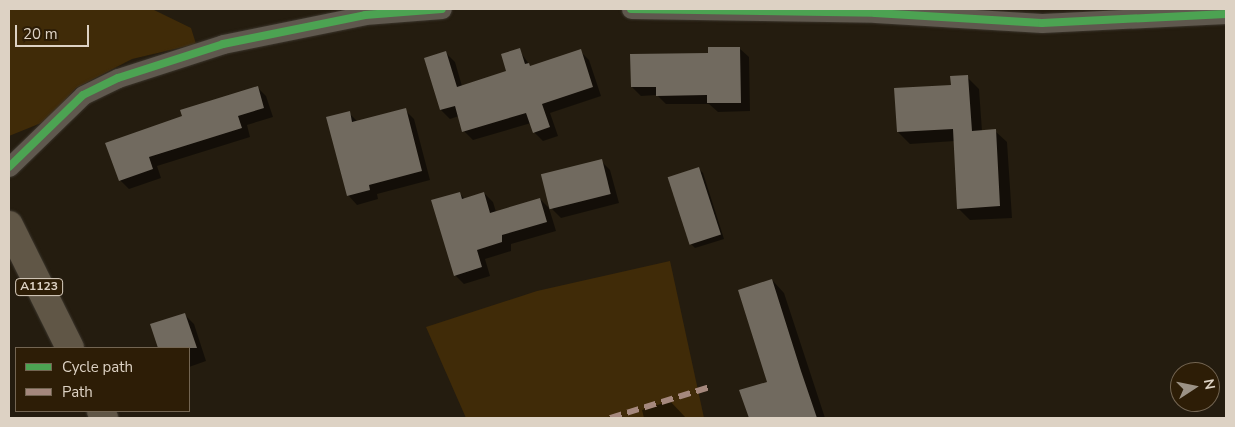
<!DOCTYPE html>
<style>
body{margin:0}
#map{position:relative;width:1235px;height:427px;overflow:hidden;background:#241c0f;font-family:"Nunito Sans",sans-serif}
div>[style]{position:absolute}
[style*='--x']{left:calc(var(--x)*1px);top:calc(var(--y)*1px);width:calc(var(--w)*1px);rotate:calc(var(--a)*1deg)}
.green>*{inset:0;background:#402b08}
.shadow>*{inset:0;background:#0007}
.building>*{inset:0;background:#716a5f;transform-origin:0 0}
.roads{filter:drop-shadow(0 0 1px #3b352c) drop-shadow(0 0 1px #3b352c)}
.street>*{height:19px;margin:-9.5px;padding:0 9.5px;transform-origin:9.5px;border-radius:9.5px;background:#5f584e}
.primary>*{height:28px;margin:-14px;padding:0 14px;transform-origin:14px;border-radius:14px;background:#605646}
.quiet>*{height:6px;margin-top:-3px;transform-origin:0;background:repeating-linear-gradient(90deg,#a5887d 0 12px,transparent 0 18px)}
.cycleway>*{height:8px;margin:-4px;padding:0 4px;transform-origin:4px;border-radius:4px;background:#4ca352}
span{translate:-50% -50%;white-space:nowrap;text-align:center;line-height:1.15;-webkit-text-stroke:5px #2d1d06;paint-order:stroke}
.shield-label span{padding:1px 4px;background:#2d1d06;border:1px solid;border-radius:4px;-webkit-text-stroke-width:0}
.shield-label{font-size:12px;color:#ddd2c4;font-weight:700}
.frame{position:absolute;inset:0;border:10px solid #ddd2c4;pointer-events:none}
.legend{position:absolute;left:15px;top:347px;width:175px;height:65px;box-sizing:border-box;background:#2d1d06;border:1px solid #736552;margin:0;padding:6px 9px;list-style:none;font-size:15px;color:#ddd2c4}
.legend li{display:flex;align-items:center;gap:10px;height:25px}
.legend b{width:25px;border:1px solid #736552}
.north{position:absolute;left:1170px;top:362px;width:50px;height:50px;box-sizing:border-box;background:#2d1d06;border:1px solid #736552;border-radius:50%;rotate:79deg;font-size:14px;font-weight:700;line-height:20px;text-align:center;color:#ddd2c4}
.north::after{content:'';display:block;margin:auto;width:18px;height:22px;background:#9c9285;clip-path:polygon(50% 0,100% 100%,50% 72%,0 100%)}
.scale{position:absolute;left:15px;top:25px;width:74px;height:22px;box-sizing:border-box;border:2px solid #ddd2c4;border-top:0;padding-left:6px;font-size:15px;line-height:18px;white-space:nowrap;color:#ddd2c4;-webkit-text-stroke:4px #2d1d06;paint-order:stroke}
</style>
<div id="map">
<div class="green">
<div style="clip-path:polygon(9px 9px,152px 9px,191px 28px,196px 44px,132px 59px,76px 88px,46px 121px,9px 136px)"></div>
<div style="clip-path:polygon(670px 261px,704px 418px,466px 418px,426px 327px,537px 291px)"></div>
</div>
<div class="shadow">
<div style="clip-path:polygon(739px 48px,749px 57px,750px 111px,718px 112px,709px 104px,666px 104px,657px 95px,641px 96px,632px 87px,709px 54px)"></div>
<div style="clip-path:polygon(519px 50px,531px 67px,580px 51px,589px 60px,601px 96px,550px 113px,558px 136px,543px 141px,534px 132px,531px 123px,473px 140px,464px 131px,459px 116px,450px 119px,441px 110px,446px 53px,455px 62px,462px 86px,508px 72px)"></div>
<div style="clip-path:polygon(967px 77px,979px 89px,982px 131px,995px 131px,1007px 142px,1012px 218px,970px 220px,958px 208px,955px 141px,910px 144px,898px 132px)"></div>
<div style="clip-path:polygon(257px 87px,266px 96px,273px 117px,247px 125px,250px 137px,157px 166px,161px 178px,129px 189px,120px 180px,183px 117px)"></div>
<div style="clip-path:polygon(405px 110px,414px 119px,430px 180px,377px 194px,378px 199px,357px 205px,348px 195px,349px 113px,358px 122px)"></div>
<div style="clip-path:polygon(601px 161px,610px 170px,619px 203px,561px 218px,552px 209px)"></div>
<div style="clip-path:polygon(699px 169px,703px 173px,724px 239px,695px 248px,691px 244px)"></div>
<div style="clip-path:polygon(459px 193px,465px 199px,484px 193px,493px 202px,496px 212px,540px 199px,549px 208px,556px 231px,511px 244px,511px 251px,485px 259px,490px 276px,464px 284px,455px 275px)"></div>
<div style="clip-path:polygon(772px 280px,784px 293px,825px 418px,750px 418px,741px 391px,768px 382px)"></div>
<div style="clip-path:polygon(185px 315px,194px 324px,206px 361px,189px 367px,189px 348px,159px 348px,152px 325px)"></div>
<div style="clip-path:polygon(670px 401px,686px 418px,644px 418px,642px 410px)"></div>
</div>
<div class="building">
<div style="clip-path:polygon(708px 47px,740px 47px,741px 103px,707px 103px,707px 95px,656px 96px,656px 87px,631px 87px,630px 54px,708px 53px)"></div>
<div style="clip-path:polygon(520px 48px,525px 64px,529px 63px,530px 66px,581px 49px,593px 87px,542px 104px,550px 127px,533px 133px,526px 113px,462px 132px,455px 106px,440px 110px,424px 58px,446px 51px,457px 87px,506px 71px,501px 54px)"></div>
<div style="clip-path:polygon(968px 75px,972px 131px,996px 129px,1000px 206px,957px 209px,953px 129px,897px 132px,894px 88px,951px 85px,950px 76px)"></div>
<div style="clip-path:polygon(258px 86px,264px 108px,238px 116px,242px 128px,149px 157px,153px 169px,119px 181px,105px 143px,182px 116px,180px 110px)"></div>
<div style="clip-path:polygon(406px 108px,422px 171px,369px 185px,370px 190px,347px 196px,326px 117px,350px 111px,352px 122px)"></div>
<div style="left:602px;top:159px;width:36px;height:63px;rotate:76deg"></div>
<div style="left:699px;top:167px;width:71px;height:33px;rotate:72deg"></div>
<div style="clip-path:polygon(460px 192px,462px 199px,484px 192px,490px 213px,540px 198px,547px 222px,502px 235px,502px 242px,477px 250px,482px 267px,454px 276px,431px 200px)"></div>
<div style="clip-path:polygon(772px 279px,801px 371px,817px 418px,749px 418px,739px 390px,767px 382px,738px 290px)"></div>
<div style="clip-path:polygon(185px 313px,197px 348px,158px 348px,150px 324px)"></div>
</div>
<div class="roads">
<div class="street">
<div style="--x:631;--y:9;--w:244;--a:0.9"></div>
<div style="--x:875;--y:13;--w:167;--a:3.4"></div>
<div style="--x:1042;--y:23;--w:184;--a:-2.8"></div>
<div style="--x:9;--y:167;--w:103;--a:-44.2"></div>
<div style="--x:83;--y:95;--w:39;--a:-26"></div>
<div style="--x:118;--y:78;--w:110;--a:-17.9"></div>
<div style="--x:223;--y:44;--w:145;--a:-11.5"></div>
<div style="--x:365;--y:15;--w:77;--a:-4.5"></div>
</div>
<div class="primary">
<div style="--x:9;--y:225;--w:137;--a:63.6"></div>
<div style="--x:101;--y:411;--w:8;--a:67"></div>
</div>
</div>
<div class="quiet">
<div style="--x:610;--y:418;--w:105;--a:-17.2"></div>
</div>
<div class="cycleway">
<div style="--x:631;--y:9;--w:244;--a:0.9"></div>
<div style="--x:875;--y:13;--w:167;--a:3.4"></div>
<div style="--x:1042;--y:23;--w:184;--a:-2.8"></div>
<div style="--x:9;--y:167;--w:103;--a:-44.2"></div>
<div style="--x:83;--y:95;--w:39;--a:-26"></div>
<div style="--x:118;--y:78;--w:110;--a:-17.9"></div>
<div style="--x:223;--y:44;--w:145;--a:-11.5"></div>
<div style="--x:365;--y:15;--w:77;--a:-4.5"></div>
</div>
<div class="shield-label">
<span style="left:39px;top:287px">A1123</span>
</div>
<div class="frame"></div>
<ul class="legend">
<li><b style="height:6px;background:#4ca352"></b>Cycle path</li>
<li><b style="height:6px;background:#a5887d"></b>Path</li>
</ul>
<div class="north">N</div>
<div class="scale">20 m</div>
</div>
